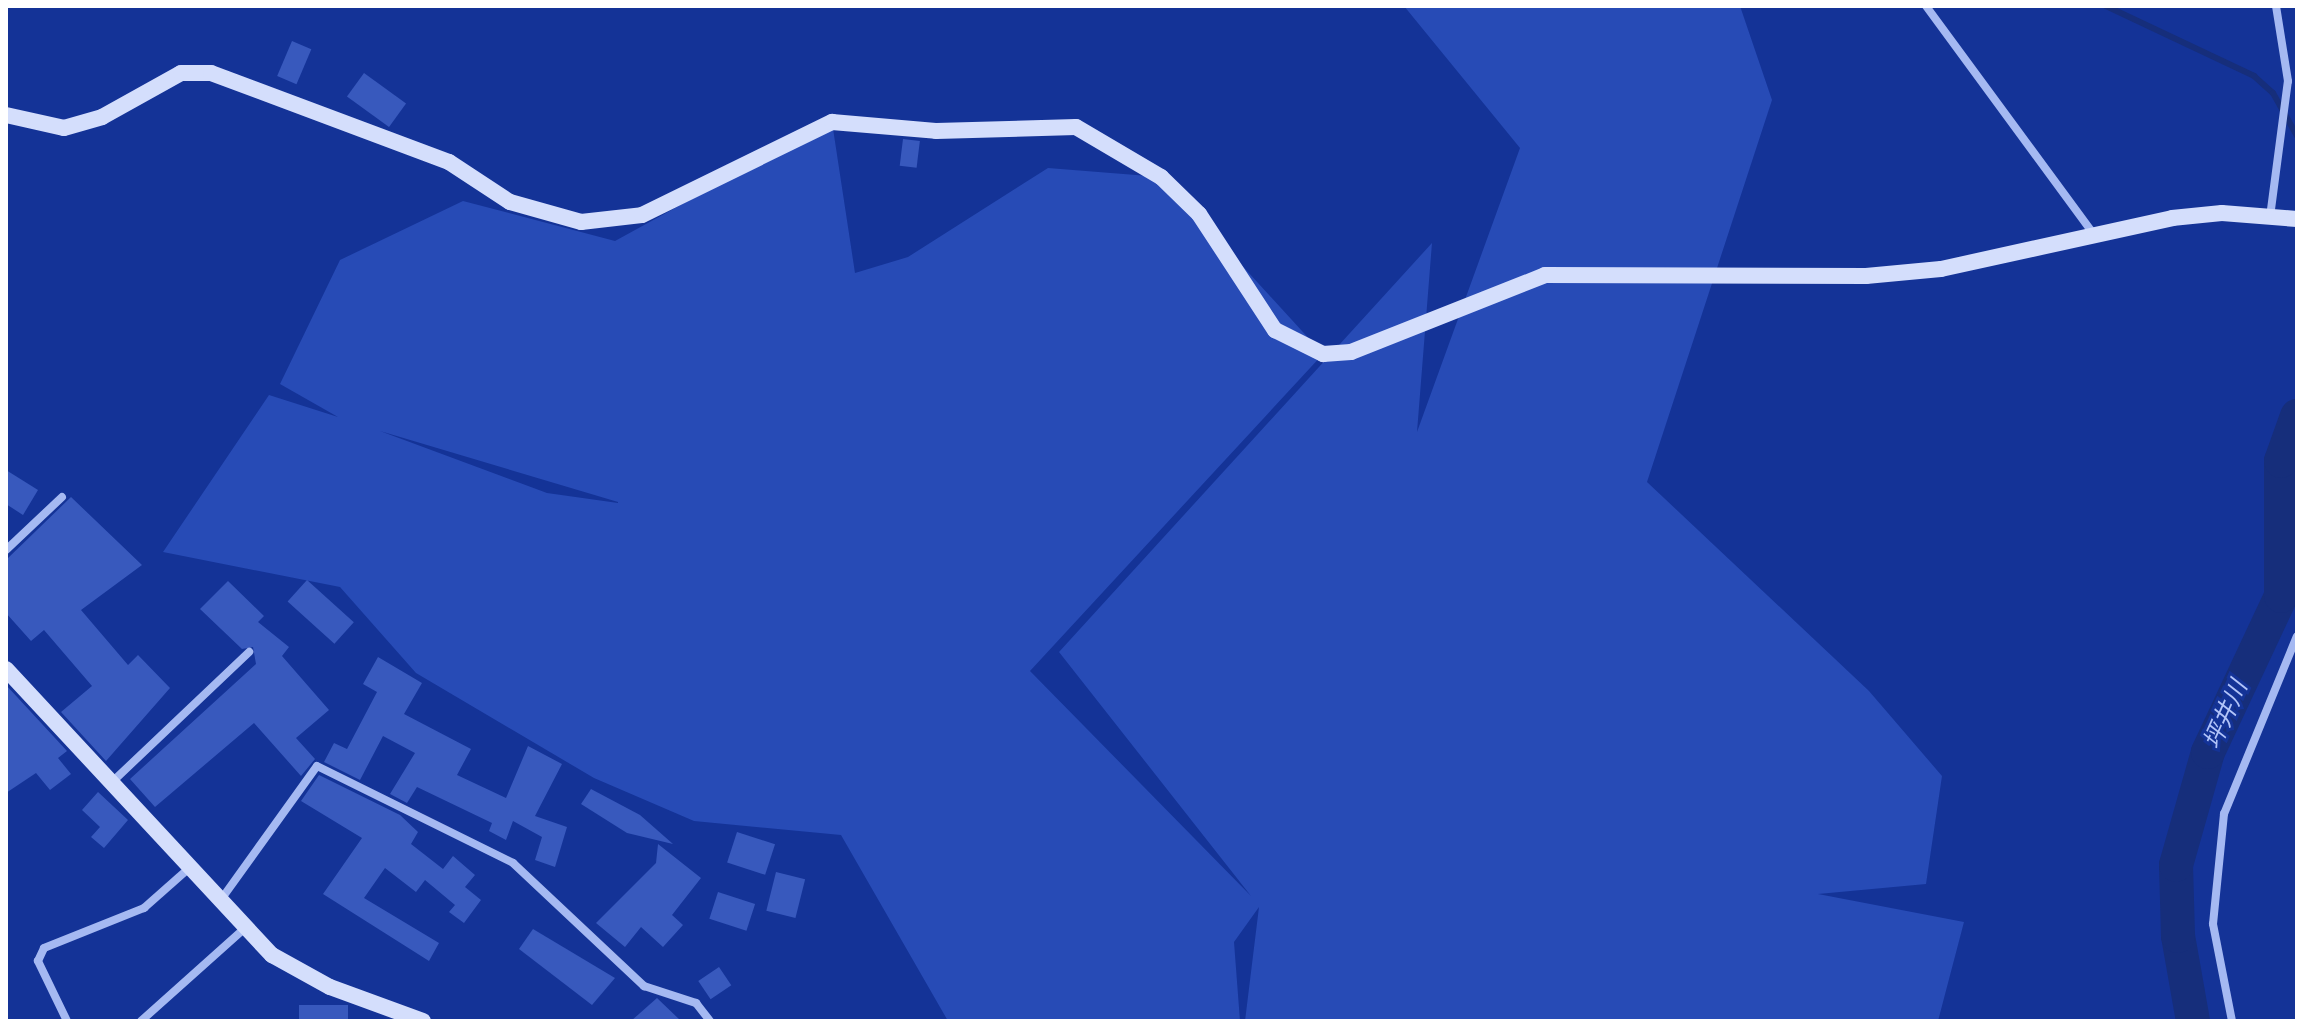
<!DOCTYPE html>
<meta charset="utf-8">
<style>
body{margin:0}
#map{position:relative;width:2303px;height:1027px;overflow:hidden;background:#143397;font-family:"Varela Round","Noto Sans JP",sans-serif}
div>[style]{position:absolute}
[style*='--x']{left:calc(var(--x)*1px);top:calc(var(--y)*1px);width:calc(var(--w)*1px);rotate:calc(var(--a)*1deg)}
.green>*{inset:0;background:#274bb6}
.stream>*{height:6px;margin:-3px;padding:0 3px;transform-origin:3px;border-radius:3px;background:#162e7b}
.river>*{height:34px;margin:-17px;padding:0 17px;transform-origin:17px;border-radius:17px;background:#162e7b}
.building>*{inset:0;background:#3859bd;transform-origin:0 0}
.street>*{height:8px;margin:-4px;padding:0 4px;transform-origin:4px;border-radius:4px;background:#a5b9f2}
.secondary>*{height:16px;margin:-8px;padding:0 8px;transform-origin:8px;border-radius:8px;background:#d4defc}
span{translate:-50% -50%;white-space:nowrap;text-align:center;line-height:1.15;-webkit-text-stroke:6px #143397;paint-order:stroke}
.water-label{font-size:24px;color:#b2c4f9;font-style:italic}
.frame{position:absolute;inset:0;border:8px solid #fff;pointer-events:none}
</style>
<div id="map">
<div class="green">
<div style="clip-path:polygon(evenodd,1404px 6px,1740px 6px,1772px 100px,1647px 482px,1869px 691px,1942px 776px,1926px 884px,1818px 894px,1964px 922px,1938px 1021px,1245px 1021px,1259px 907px,1234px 942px,1240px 1021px,948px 1021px,841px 835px,694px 821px,594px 778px,416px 673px,340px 587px,163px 552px,269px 395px,338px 417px,280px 384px,340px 260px,463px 201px,615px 241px,832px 122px,855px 273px,908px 257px,1048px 168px,1161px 177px,1323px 354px,1030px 671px,1251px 896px,1059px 652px,1432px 243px,1417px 432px,1520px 148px,1404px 6px,380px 431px,618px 502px,618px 503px,547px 493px,380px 431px)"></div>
</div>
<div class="stream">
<div style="--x:2106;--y:6;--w:164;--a:25.3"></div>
<div style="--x:2254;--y:76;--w:25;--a:42"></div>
<div style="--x:2273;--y:93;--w:49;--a:60.8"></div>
</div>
<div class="river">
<div style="--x:2193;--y:1021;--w:86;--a:-100"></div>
<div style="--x:2178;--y:936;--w:71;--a:-91.6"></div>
<div style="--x:2176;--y:865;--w:117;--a:-74.2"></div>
<div style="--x:2208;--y:752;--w:172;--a:-64.9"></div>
<div style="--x:2281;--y:596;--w:135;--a:-90"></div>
<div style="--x:2281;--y:461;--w:48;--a:-70.4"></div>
</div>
<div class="building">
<div style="left:292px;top:41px;width:21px;height:38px;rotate:23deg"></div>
<div style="left:364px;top:73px;width:52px;height:29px;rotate:36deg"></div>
<div style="left:903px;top:139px;width:17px;height:27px;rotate:7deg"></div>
<div style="clip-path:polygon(6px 470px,38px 490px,23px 515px,6px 504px)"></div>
<div style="clip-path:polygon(71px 497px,142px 565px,81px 610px,128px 665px,138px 655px,170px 688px,106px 761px,61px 712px,92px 686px,44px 630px,31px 641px,6px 613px,6px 560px)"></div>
<div style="left:307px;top:580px;width:63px;height:29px;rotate:42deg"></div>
<div style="clip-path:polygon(228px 581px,264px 616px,258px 622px,289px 647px,282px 656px,329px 710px,296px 738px,315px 759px,301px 776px,254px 723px,155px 807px,130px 779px,256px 664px,253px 647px,242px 649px,200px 609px)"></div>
<div style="clip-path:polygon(378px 657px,422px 683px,404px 714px,471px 749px,457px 775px,506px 798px,528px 746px,562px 764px,535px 816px,567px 827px,555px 867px,535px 860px,542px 837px,513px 821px,506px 840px,489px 831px,492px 823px,417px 787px,407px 803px,390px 794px,415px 753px,383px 736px,360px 780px,324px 762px,334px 743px,347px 749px,377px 692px,363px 684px)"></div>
<div style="clip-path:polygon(6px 685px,67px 751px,58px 758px,71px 774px,50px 790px,36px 773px,6px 793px)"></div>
<div style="clip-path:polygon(319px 775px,400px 815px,418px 832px,411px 844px,443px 869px,453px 856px,475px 875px,465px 887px,481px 900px,464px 923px,449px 912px,455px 905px,425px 880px,416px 892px,385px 868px,364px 898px,439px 943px,429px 961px,323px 894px,362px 838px,301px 801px)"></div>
<div style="clip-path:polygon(591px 789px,640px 815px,673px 844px,627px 833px,581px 804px)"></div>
<div style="clip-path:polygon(98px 792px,128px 820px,104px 848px,91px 837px,100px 827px,82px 810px)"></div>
<div style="left:737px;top:832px;width:40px;height:32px;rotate:18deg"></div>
<div style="clip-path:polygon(658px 844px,701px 878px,672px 915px,683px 925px,663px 947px,641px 927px,625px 947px,596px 923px,656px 863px)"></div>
<div style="left:776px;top:872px;width:30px;height:40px;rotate:14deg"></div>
<div style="left:718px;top:892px;width:39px;height:28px;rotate:18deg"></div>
<div style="clip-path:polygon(533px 929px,615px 978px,592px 1005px,519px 949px)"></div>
<div style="left:719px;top:967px;width:22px;height:25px;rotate:56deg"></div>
<div style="clip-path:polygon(657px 998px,681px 1021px,631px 1021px)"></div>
<div style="left:299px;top:1005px;width:49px;height:16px"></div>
</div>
<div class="street">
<div style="--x:1926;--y:6;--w:285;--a:53.7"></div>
<div style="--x:2270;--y:217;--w:137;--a:-82.5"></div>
<div style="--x:2288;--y:81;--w:76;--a:-99.1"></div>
<div style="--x:6;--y:550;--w:77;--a:-43.4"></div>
<div style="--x:110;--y:784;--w:192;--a:-43.5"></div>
<div style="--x:220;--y:901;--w:166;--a:-54.3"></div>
<div style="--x:317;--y:766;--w:219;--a:26.3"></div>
<div style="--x:513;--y:863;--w:180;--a:43.2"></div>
<div style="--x:644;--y:986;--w:55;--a:18.1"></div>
<div style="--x:696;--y:1003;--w:23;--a:52"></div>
<div style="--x:67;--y:1021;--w:67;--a:-115.8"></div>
<div style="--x:38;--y:961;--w:14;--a:-65"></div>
<div style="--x:44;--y:948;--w:108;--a:-21.8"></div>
<div style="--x:144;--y:908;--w:57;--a:-41.5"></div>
<div style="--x:141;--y:1021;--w:138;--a:-41.8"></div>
<div style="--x:2232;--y:1021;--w:99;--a:-101.1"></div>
<div style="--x:2213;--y:924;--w:111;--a:-84.3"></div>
<div style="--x:2224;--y:814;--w:192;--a:-67.7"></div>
</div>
<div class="secondary">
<div style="--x:6;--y:115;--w:59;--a:12.6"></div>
<div style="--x:64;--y:128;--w:40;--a:-16"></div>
<div style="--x:102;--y:117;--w:90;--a:-29.1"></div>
<div style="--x:181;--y:73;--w:30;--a:0"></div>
<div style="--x:211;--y:73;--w:254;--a:20.5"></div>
<div style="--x:449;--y:162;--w:73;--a:33.3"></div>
<div style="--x:510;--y:202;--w:74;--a:15.7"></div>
<div style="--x:581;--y:222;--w:61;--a:-6.5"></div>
<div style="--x:642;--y:215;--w:212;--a:-26.1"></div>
<div style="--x:832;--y:122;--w:104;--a:4.9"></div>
<div style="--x:936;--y:131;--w:140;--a:-1.6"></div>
<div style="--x:1076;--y:127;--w:99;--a:30.5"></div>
<div style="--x:1161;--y:177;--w:53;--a:44.2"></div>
<div style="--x:1199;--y:214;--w:139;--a:56.8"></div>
<div style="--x:1275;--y:330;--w:54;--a:26.6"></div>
<div style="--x:1323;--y:354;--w:28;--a:-4"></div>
<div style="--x:1351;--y:352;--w:209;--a:-21.6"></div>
<div style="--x:1545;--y:275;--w:321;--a:0.2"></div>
<div style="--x:1866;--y:276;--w:75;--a:-5.3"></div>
<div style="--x:1941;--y:269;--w:237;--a:-12.4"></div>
<div style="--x:2172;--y:218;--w:50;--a:-5.7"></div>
<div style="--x:2222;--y:213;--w:75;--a:4.6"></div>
<div style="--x:6;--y:669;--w:391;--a:47.1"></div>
<div style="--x:272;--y:955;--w:66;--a:28.9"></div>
<div style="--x:330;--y:987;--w:99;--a:20.1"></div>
</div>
<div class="water-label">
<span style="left:2226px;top:715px;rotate:-66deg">坪井川</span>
</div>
<div class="frame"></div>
</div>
